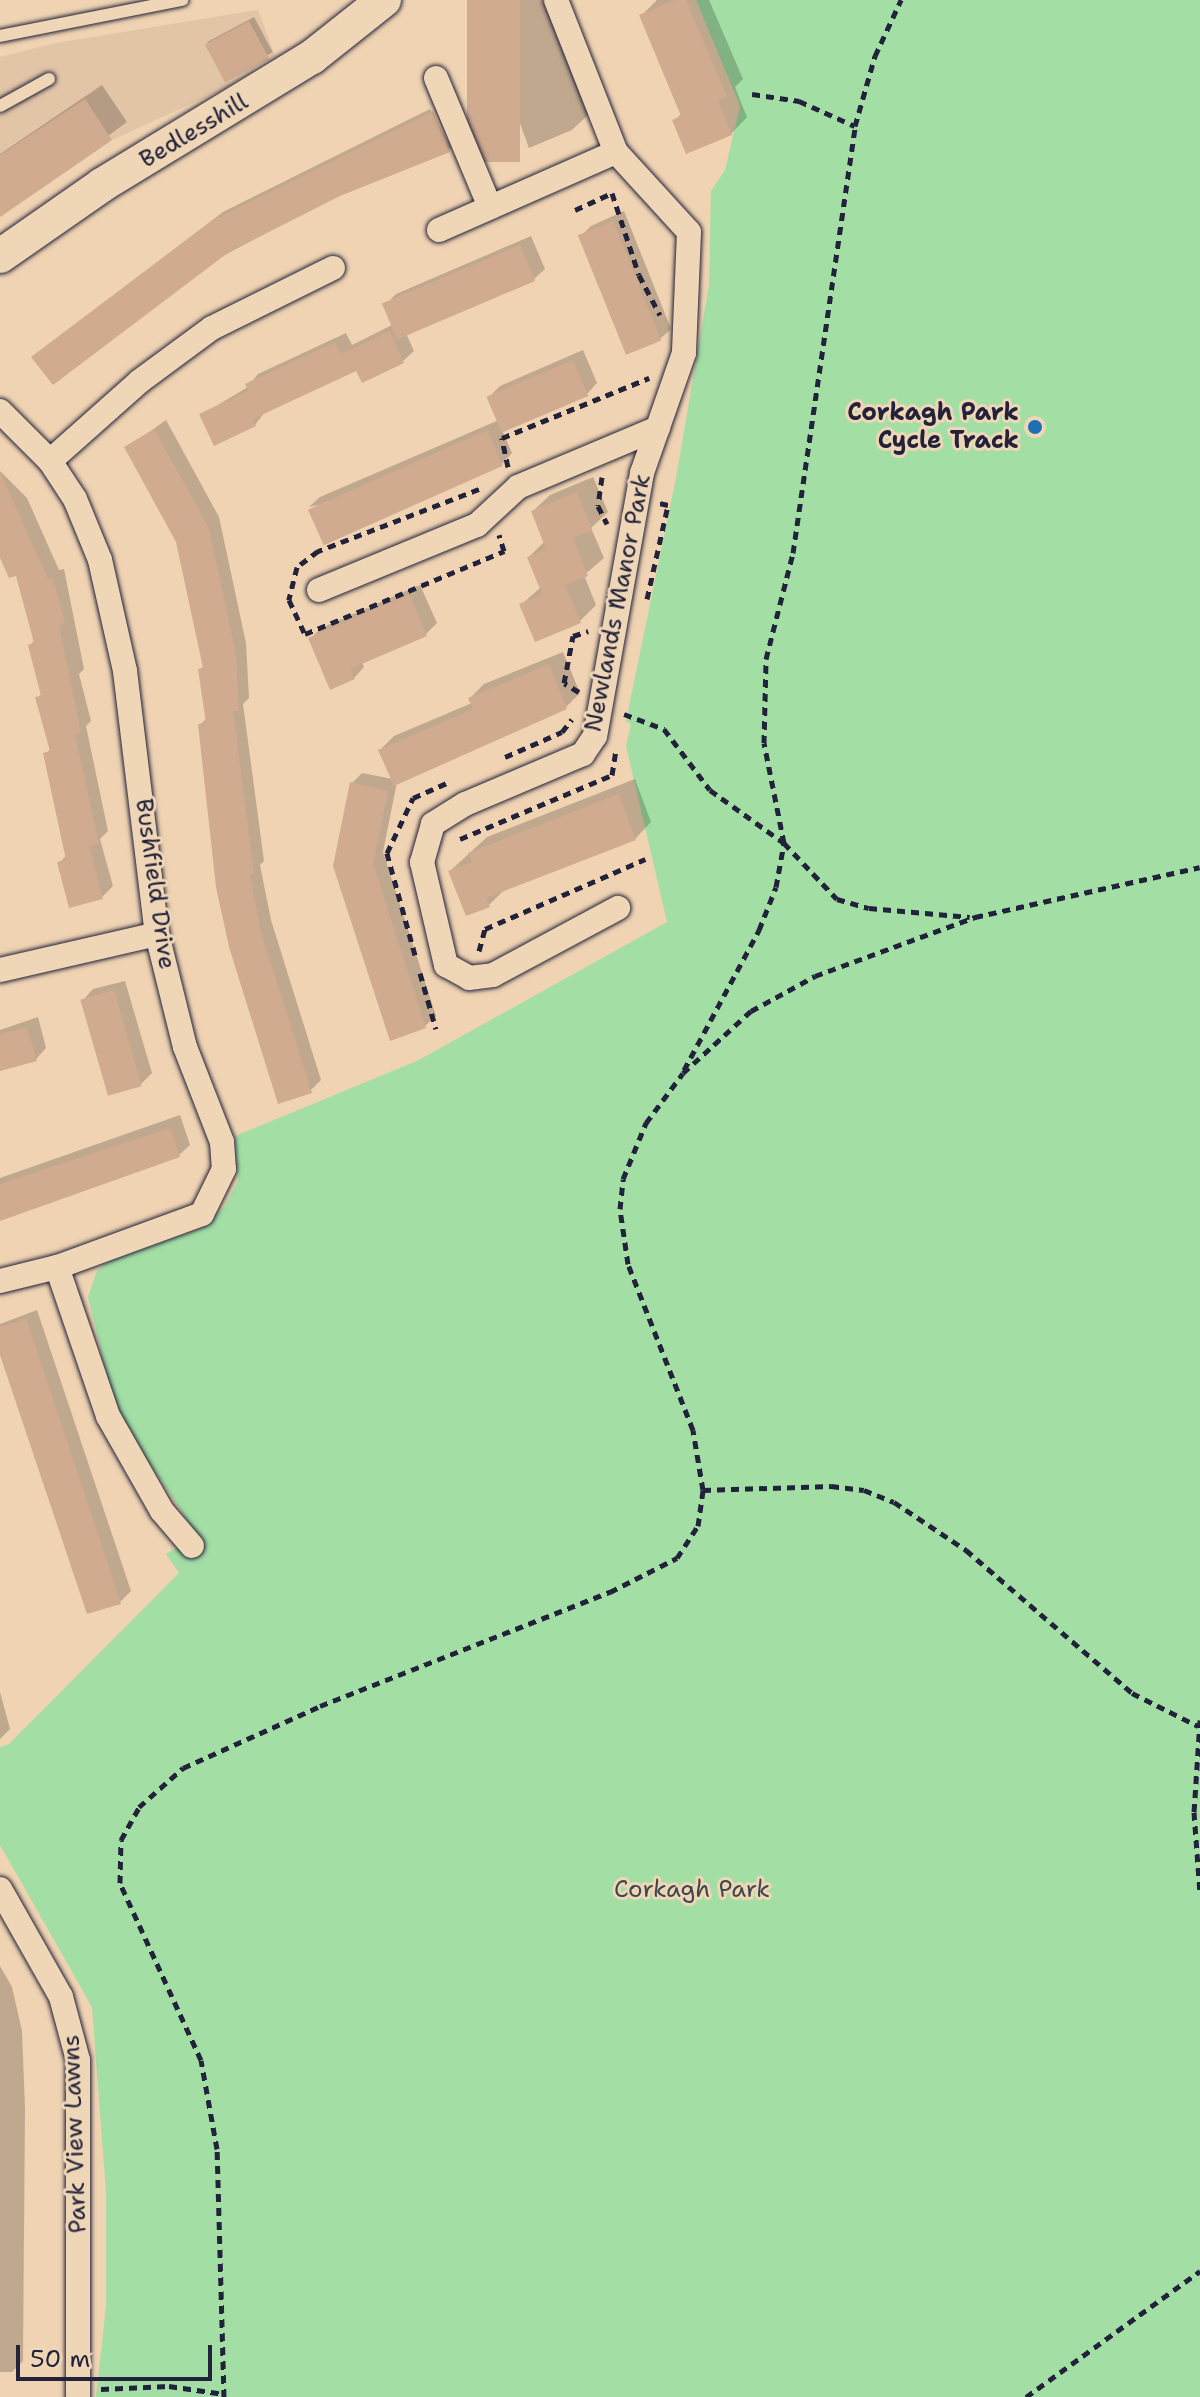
<!DOCTYPE html>
<style>
body{margin:0}
#map{position:relative;width:1200px;height:2397px;overflow:hidden;background:#efd3b2;font-family:"Shantell Sans",sans-serif}
div>[style]{position:absolute}
[style*='--x']{left:calc(var(--x)*1px);top:calc(var(--y)*1px);width:calc(var(--w)*1px);rotate:calc(var(--a)*1deg)}
.built>*{inset:0;background:#e2c4a6}
.green>*{inset:0;background:#a3dea4}
.shadow>*{inset:0;background:#0003;transform-origin:0 0}
.building>*{inset:0;background:#d0ab90;transform-origin:0 0}
.path>*{height:5px;margin-top:-2.5px;transform-origin:0;background:repeating-linear-gradient(90deg,#22223b 0 8px,transparent 0 14px)}
.roads{filter:drop-shadow(0 0 2px #22223b) drop-shadow(0 0 2px #22223b)}
.lane>*{height:12px;margin:-6px;padding:0 6px;transform-origin:6px;border-radius:6px;background:#eed6b6}
.street>*{height:24px;margin:-12px;padding:0 12px;transform-origin:12px;border-radius:12px;background:#eed6b6}
.secondary>*{height:34px;margin:-17px;padding:0 17px;transform-origin:17px;border-radius:17px;background:#eed6b6}
.dots>*{width:22px;height:22px;translate:-50% -50%;box-sizing:border-box;border:4px solid #eed6b6;border-radius:50%}
span{translate:-50% -50%;white-space:nowrap;text-align:center;line-height:1.15;-webkit-text-stroke:6px #eed6b6;paint-order:stroke}
.street-label{font-size:24px;color:#22223b}
.poi-label{font-size:24px;color:#22223b;font-weight:700}
.right{translate:-100% -50%;text-align:right}
.park-label{font-size:24px;color:#3c4850}
.scale{position:absolute;left:16px;top:2345px;width:196px;height:36px;box-sizing:border-box;border:4px solid #22223b;border-top:0;padding-left:10px;font-size:24px;line-height:28px;white-space:nowrap;color:#22223b;-webkit-text-stroke:6px #eed6b6;paint-order:stroke}
</style>
<div id="map">
<div class="built">
<div style="clip-path:polygon(258px 10px,275px 56px,222px 90px,112px 140px,0 217px,0 57px,56px 43px)"></div>
</div>
<div class="green">
<div style="clip-path:polygon(696px 0,1200px 0,1200px 2397px,96px 2397px,106px 2306px,106px 2192px,92px 2007px,0 1845px,0 1747px,9px 1744px,179px 1573px,166px 1554px,198px 1536px,116px 1413px,88px 1297px,97px 1271px,107px 1262px,200px 1229px,224px 1207px,238px 1181px,235px 1136px,417px 1061px,667px 922px,626px 746px,631px 724px,626px 721px,676px 478px,709px 285px,711px 191px,725px 170px,740px 106px)"></div>
</div>
<div class="shadow">
<div style="clip-path:polygon(475px 0,543px 0,589px 114px,572px 130px,529px 148px)"></div>
<div style="clip-path:polygon(657px 0,709px 0,743px 79px,735px 87px,747px 117px,731px 134px,674px 121px,682px 113px,641px 16px)"></div>
<div style="left:254px;top:17px;width:40px;height:53px;rotate:62deg"></div>
<div style="clip-path:polygon(102px 85px,127px 122px,0 215px,0 154px)"></div>
<div style="clip-path:polygon(444px 102px,460px 139px,449px 150px,339px 194px,34px 357px,223px 212px,430px 109px,451px 147px,434px 107px)"></div>
<div style="clip-path:polygon(624px 211px,671px 329px,660px 339px,580px 237px,591px 226px)"></div>
<div style="clip-path:polygon(531px 236px,545px 269px,534px 279px,405px 331px,414px 351px,403px 361px,363px 380px,357px 368px,265px 412px,255px 425px,201px 415px,248px 387px,258px 374px,346px 333px,352px 345px,394px 324px,385px 305px,396px 294px)"></div>
<div style="clip-path:polygon(583px 350px,597px 383px,587px 394px,502px 430px,512px 453px,502px 464px,309px 507px,320px 497px,499px 420px,489px 397px,500px 386px)"></div>
<div style="clip-path:polygon(166px 420px,219px 517px,246px 643px,249px 698px,243px 704px,264px 861px,260px 865px,271px 920px,321px 1080px,310px 1091px,279px 1101px,200px 725px,207px 718px,201px 669px,205px 665px,178px 541px,127px 448px)"></div>
<div style="clip-path:polygon(0 471px,27px 498px,59px 570px,64px 569px,84px 669px,79px 674px,91px 721px,86px 726px,108px 831px,100px 839px,113px 886px,102px 897px,59px 863px,67px 855px,46px 754px,51px 748px,37px 698px,43px 693px,30px 645px,35px 640px,17px 573px,0 553px)"></div>
<div style="clip-path:polygon(593px 477px,608px 512px,591px 528px,604px 558px,584px 575px,596px 605px,580px 621px,522px 604px,541px 587px,529px 557px,545px 541px,533px 511px,550px 495px)"></div>
<div style="clip-path:polygon(420px 585px,437px 623px,426px 634px,362px 662px,364px 667px,354px 678px,310px 639px,321px 628px)"></div>
<div style="clip-path:polygon(563px 652px,580px 693px,566px 707px,397px 782px,383px 852px,436px 1016px,425px 1026px,391px 1038px,352px 783px,362px 773px,393px 779px,380px 750px,394px 736px,472px 703px,470px 698px,484px 684px)"></div>
<div style="clip-path:polygon(635px 779px,651px 822px,635px 839px,506px 888px,489px 905px,450px 871px,487px 837px)"></div>
<div style="clip-path:polygon(125px 981px,152px 1073px,141px 1084px,83px 1000px,93px 989px)"></div>
<div style="clip-path:polygon(38px 1017px,46px 1048px,36px 1059px,0 1071px,0 1030px)"></div>
<div style="clip-path:polygon(180px 1115px,190px 1145px,179px 1155px,0 1219px,0 1178px)"></div>
<div style="clip-path:polygon(37px 1310px,131px 1591px,120px 1602px,0 1348px,0 1324px)"></div>
<div style="clip-path:polygon(0 1692px,10px 1729px,0 1739px)"></div>
<div style="clip-path:polygon(0 1966px,12px 1987px,22px 2031px,25px 2108px,23px 2361px,12px 2372px,0 2372px)"></div>
</div>
<div class="building">
<div style="left:467px;top:0;width:53px;height:162px"></div>
<div style="clip-path:polygon(675px 0,686px 0,727px 97px,718px 101px,732px 135px,686px 154px,672px 120px,681px 116px,639px 15px)"></div>
<div style="left:249px;top:21px;width:43px;height:50px;rotate:62deg"></div>
<div style="clip-path:polygon(85px 99px,112px 140px,0 217px,0 155px)"></div>
<div style="clip-path:polygon(433px 111px,450px 152px,340px 196px,229px 252px,53px 385px,31px 357px,210px 222px)"></div>
<div style="left:613px;top:221px;width:129px;height:38px;rotate:68deg"></div>
<div style="left:520px;top:245px;width:39px;height:150px;rotate:67deg"></div>
<div style="clip-path:polygon(390px 331px,404px 363px,362px 383px,356px 371px,253px 419px,256px 426px,214px 446px,199px 414px,248px 391px,245px 384px,335px 342px,341px 354px)"></div>
<div style="left:573px;top:360px;width:39px;height:94px;rotate:67deg"></div>
<div style="clip-path:polygon(154px 429px,209px 528px,236px 655px,239px 711px,233px 711px,254px 874px,250px 874px,261px 932px,312px 1093px,278px 1104px,229px 947px,216px 887px,198px 724px,206px 723px,198px 669px,203px 668px,176px 542px,124px 447px)"></div>
<div style="left:487px;top:430px;width:39px;height:196px;rotate:66deg"></div>
<div style="clip-path:polygon(0 472px,48px 579px,53px 578px,65px 623px,59px 625px,81px 733px,75px 735px,99px 844px,89px 846px,103px 899px,69px 908px,57px 862px,66px 860px,43px 753px,50px 751px,35px 697px,41px 696px,28px 645px,34px 643px,16px 576px,9px 578px,0 558px)"></div>
<div style="clip-path:polygon(577px 492px,592px 530px,573px 538px,588px 576px,565px 585px,581px 623px,535px 642px,519px 604px,542px 594px,527px 557px,546px 549px,531px 511px)"></div>
<div style="clip-path:polygon(409px 594px,427px 636px,350px 669px,355px 679px,330px 690px,308px 638px)"></div>
<div style="clip-path:polygon(549px 664px,567px 709px,394px 786px,378px 750px,473px 709px,468px 698px)"></div>
<div style="clip-path:polygon(350px 782px,388px 791px,373px 864px,426px 1028px,390px 1041px,333px 866px)"></div>
<div style="clip-path:polygon(619px 794px,636px 840px,486px 898px,490px 907px,466px 916px,448px 871px,472px 862px,468px 853px)"></div>
<div style="left:114px;top:990px;width:100px;height:35px;rotate:74deg"></div>
<div style="clip-path:polygon(27px 1027px,37px 1061px,0 1071px,0 1034px)"></div>
<div style="clip-path:polygon(170px 1128px,180px 1157px,0 1221px,0 1184px)"></div>
<div style="clip-path:polygon(26px 1319px,121px 1604px,87px 1614px,0 1355px,0 1327px)"></div>
</div>
<div class="path">
<div style="--x:752;--y:94;--w:48;--a:8.5"></div>
<div style="--x:799;--y:101;--w:61;--a:24.1"></div>
<div style="--x:575;--y:210;--w:41;--a:-24.7"></div>
<div style="--x:612;--y:193;--w:86;--a:71.8"></div>
<div style="--x:639;--y:275;--w:45;--a:62.3"></div>
<div style="--x:508;--y:467;--w:30;--a:-102"></div>
<div style="--x:502;--y:438;--w:159;--a:-22.2"></div>
<div style="--x:602;--y:477;--w:29;--a:98"></div>
<div style="--x:598;--y:506;--w:20;--a:63"></div>
<div style="--x:479;--y:489;--w:173;--a:158.9"></div>
<div style="--x:318;--y:551;--w:26;--a:143"></div>
<div style="--x:297;--y:567;--w:34;--a:104"></div>
<div style="--x:289;--y:600;--w:38;--a:65"></div>
<div style="--x:305;--y:634;--w:216;--a:-22.6"></div>
<div style="--x:504;--y:551;--w:17;--a:-107"></div>
<div style="--x:647;--y:599;--w:96;--a:-77.4"></div>
<div style="--x:668;--y:505;--w:9;--a:-167"></div>
<div style="--x:579;--y:692;--w:17;--a:-149"></div>
<div style="--x:564;--y:683;--w:48;--a:-79.2"></div>
<div style="--x:573;--y:636;--w:16;--a:-18"></div>
<div style="--x:624;--y:714;--w:43;--a:20.6"></div>
<div style="--x:664;--y:729;--w:76;--a:53"></div>
<div style="--x:710;--y:790;--w:91;--a:35.6"></div>
<div style="--x:784;--y:843;--w:77;--a:46.6"></div>
<div style="--x:837;--y:899;--w:33;--a:16"></div>
<div style="--x:869;--y:908;--w:101;--a:5.1"></div>
<div style="--x:505;--y:757;--w:62;--a:-23.7"></div>
<div style="--x:562;--y:732;--w:16;--a:-52"></div>
<div style="--x:460;--y:839;--w:165;--a:-22.8"></div>
<div style="--x:612;--y:775;--w:25;--a:-81"></div>
<div style="--x:479;--y:951;--w:23;--a:-75"></div>
<div style="--x:485;--y:929;--w:175;--a:-23.6"></div>
<div style="--x:415;--y:955;--w:106;--a:-105.4"></div>
<div style="--x:387;--y:853;--w:61;--a:-64.7"></div>
<div style="--x:413;--y:798;--w:39;--a:-24"></div>
<div style="--x:420;--y:973;--w:58;--a:74.1"></div>
<div style="--x:684;--y:1070;--w:159;--a:-61.8"></div>
<div style="--x:759;--y:930;--w:46;--a:-68.4"></div>
<div style="--x:776;--y:887;--w:45;--a:-79.7"></div>
<div style="--x:784;--y:843;--w:102;--a:-101.3"></div>
<div style="--x:764;--y:743;--w:84;--a:-88.6"></div>
<div style="--x:766;--y:659;--w:109;--a:-75.7"></div>
<div style="--x:793;--y:553;--w:431;--a:-81.7"></div>
<div style="--x:855;--y:126;--w:73;--a:-74.1"></div>
<div style="--x:875;--y:56;--w:62;--a:-65.1"></div>
<div style="--x:703;--y:1490;--w:128;--a:-1.8"></div>
<div style="--x:831;--y:1486;--w:33;--a:7"></div>
<div style="--x:864;--y:1490;--w:32;--a:22"></div>
<div style="--x:894;--y:1502;--w:87;--a:33.7"></div>
<div style="--x:966;--y:1550;--w:219;--a:40.7"></div>
<div style="--x:1132;--y:1693;--w:74;--a:26.6"></div>
<div style="--x:1200;--y:1720;--w:92;--a:93.7"></div>
<div style="--x:1194;--y:1812;--w:82;--a:85.8"></div>
<div style="--x:101;--y:2389;--w:68;--a:-2.5"></div>
<div style="--x:169;--y:2386;--w:56;--a:8.3"></div>
<div style="--x:224;--y:2397;--w:248;--a:-91.6"></div>
<div style="--x:217;--y:2149;--w:90;--a:-100.2"></div>
<div style="--x:201;--y:2060;--w:195;--a:-114.6"></div>
<div style="--x:120;--y:1883;--w:43;--a:-88.7"></div>
<div style="--x:121;--y:1840;--w:38;--a:-61"></div>
<div style="--x:139;--y:1807;--w:59;--a:-41.6"></div>
<div style="--x:183;--y:1768;--w:150;--a:-24.3"></div>
<div style="--x:320;--y:1706;--w:312;--a:-21.5"></div>
<div style="--x:610;--y:1592;--w:75;--a:-26.9"></div>
<div style="--x:677;--y:1558;--w:38;--a:-57"></div>
<div style="--x:698;--y:1526;--w:36;--a:-82"></div>
<div style="--x:703;--y:1490;--w:61;--a:-99.5"></div>
<div style="--x:693;--y:1430;--w:178;--a:-111.4"></div>
<div style="--x:628;--y:1264;--w:56;--a:-98.3"></div>
<div style="--x:620;--y:1209;--w:30;--a:-84"></div>
<div style="--x:623;--y:1179;--w:61;--a:-67.7"></div>
<div style="--x:646;--y:1123;--w:62;--a:-53.5"></div>
<div style="--x:683;--y:1073;--w:92;--a:-42.4"></div>
<div style="--x:751;--y:1011;--w:73;--a:-28.7"></div>
<div style="--x:815;--y:976;--w:171;--a:-20.2"></div>
<div style="--x:975;--y:917;--w:230;--a:-12.5"></div>
<div style="--x:1026;--y:2397;--w:215;--a:-35.9"></div>
</div>
<div class="roads">
<div class="lane">
<div style="--x:0;--y:36;--w:186;--a:-11.2"></div>
<div style="--x:0;--y:106;--w:56;--a:-28.9"></div>
</div>
<div class="street">
<div style="--x:556;--y:0;--w:163;--a:68.5"></div>
<div style="--x:616;--y:152;--w:108;--a:47.6"></div>
<div style="--x:689;--y:232;--w:121;--a:92.4"></div>
<div style="--x:684;--y:353;--w:127;--a:109.3"></div>
<div style="--x:642;--y:473;--w:267;--a:100.1"></div>
<div style="--x:595;--y:736;--w:22;--a:124"></div>
<div style="--x:583;--y:754;--w:128;--a:157"></div>
<div style="--x:465;--y:804;--w:38;--a:148"></div>
<div style="--x:433;--y:824;--w:40;--a:106"></div>
<div style="--x:422;--y:862;--w:106;--a:76.9"></div>
<div style="--x:446;--y:965;--w:26;--a:29"></div>
<div style="--x:469;--y:978;--w:24;--a:-7"></div>
<div style="--x:493;--y:975;--w:142;--a:-28.2"></div>
<div style="--x:436;--y:78;--w:140;--a:67.3"></div>
<div style="--x:439;--y:230;--w:193;--a:-23.8"></div>
<div style="--x:0;--y:411;--w:71;--a:45"></div>
<div style="--x:50;--y:461;--w:45;--a:56.7"></div>
<div style="--x:75;--y:499;--w:66;--a:67.7"></div>
<div style="--x:100;--y:560;--w:114;--a:77.3"></div>
<div style="--x:125;--y:671;--w:265;--a:83.1"></div>
<div style="--x:157;--y:934;--w:116;--a:76.1"></div>
<div style="--x:185;--y:1047;--w:102;--a:68.7"></div>
<div style="--x:222;--y:1142;--w:27;--a:86"></div>
<div style="--x:224;--y:1169;--w:50;--a:116.1"></div>
<div style="--x:202;--y:1214;--w:154;--a:159.9"></div>
<div style="--x:57;--y:1267;--w:59;--a:166.2"></div>
<div style="--x:50;--y:461;--w:120;--a:-41.6"></div>
<div style="--x:140;--y:381;--w:89;--a:-36.4"></div>
<div style="--x:212;--y:328;--w:135;--a:-26.4"></div>
<div style="--x:319;--y:590;--w:171;--a:-22.4"></div>
<div style="--x:477;--y:525;--w:56;--a:-42.8"></div>
<div style="--x:518;--y:487;--w:152;--a:-22.9"></div>
<div style="--x:0;--y:970;--w:161;--a:-12.9"></div>
<div style="--x:57;--y:1267;--w:157;--a:71.1"></div>
<div style="--x:108;--y:1416;--w:109;--a:60.4"></div>
<div style="--x:162;--y:1511;--w:46;--a:49.4"></div>
<div style="--x:0;--y:1889;--w:124;--a:60.5"></div>
<div style="--x:61;--y:1997;--w:65;--a:74.9"></div>
<div style="--x:78;--y:2060;--w:337;--a:90"></div>
</div>
<div class="secondary">
<div style="--x:0;--y:256;--w:124;--a:-34.8"></div>
<div style="--x:102;--y:185;--w:246;--a:-31.4"></div>
<div style="--x:312;--y:57;--w:92;--a:-38.4"></div>
</div>
</div>
<div class="dots">
<div style="left:1035px;top:427px;background:#1f6fb2"></div>
</div>
<div class="street-label">
<span style="left:194px;top:131px;rotate:-31deg">Bedlesshill</span>
<span style="left:618px;top:603px;rotate:-79deg">Newlands Manor Park</span>
<span style="left:155px;top:884px;rotate:82deg">Bushfield Drive</span>
<span style="left:75px;top:2134px;rotate:-92deg">Park View Lawns</span>
</div>
<div class="poi-label">
<span class="right" style="left:1019px;top:427px">Corkagh Park<br>Cycle Track</span>
</div>
<div class="park-label">
<span style="left:692px;top:1890px">Corkagh Park</span>
</div>
<div class="scale">50 m</div>
</div>
